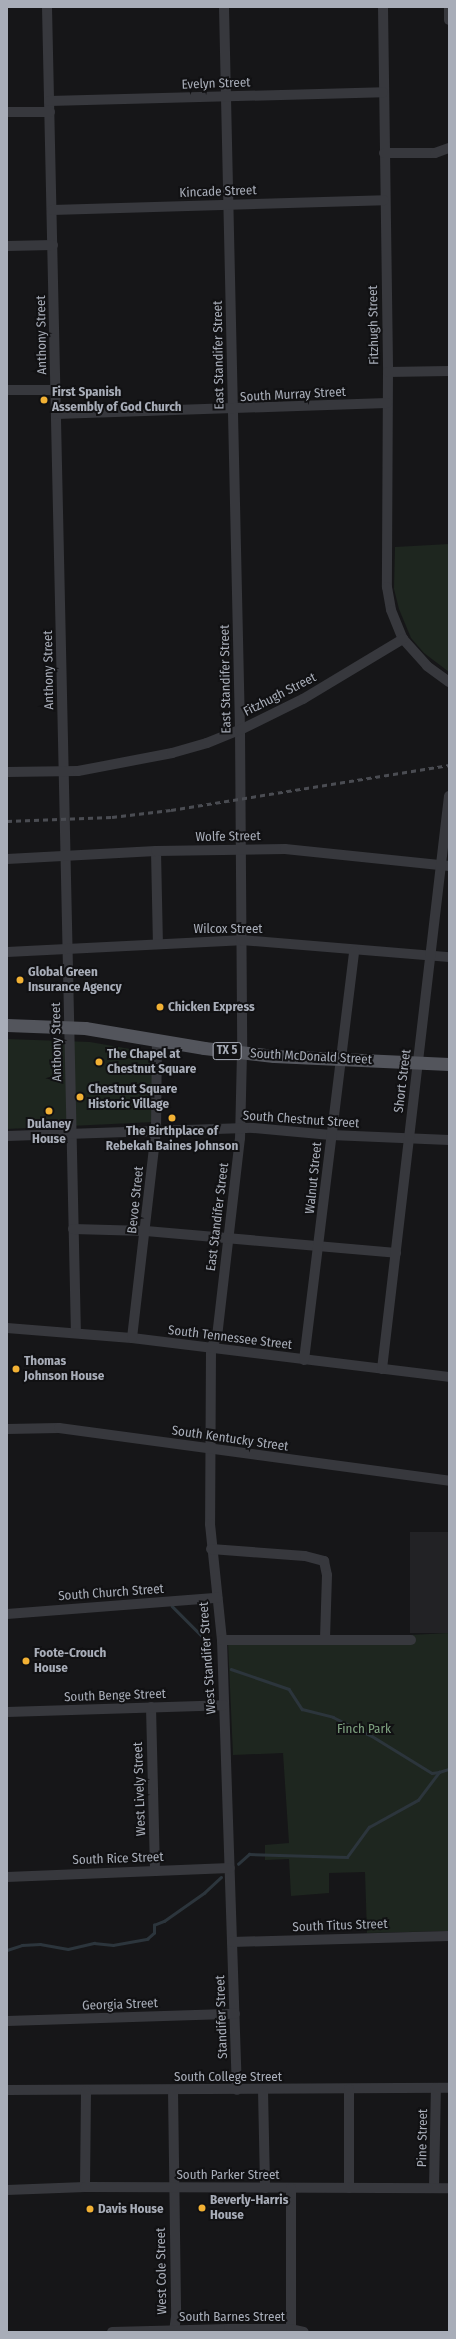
<!DOCTYPE html>
<style>
body{margin:0}
#map{position:relative;width:456px;height:2339px;overflow:hidden;background:#161618;font-family:"Fira Sans Condensed",sans-serif}
div>[style]{position:absolute}
[style*='--x']{left:calc(var(--x)*1px);top:calc(var(--y)*1px);width:calc(var(--w)*1px);rotate:calc(var(--a)*1deg)}
.built>*{inset:0;background:#222225;transform-origin:0 0}
.green>*{inset:0;background:#1e261f}
.stream>*{height:2.5px;margin:-1.25px;padding:0 1.25px;transform-origin:1.25px;border-radius:1.25px;background:#2c353c}
.minor>*{height:10px;margin:-5px;padding:0 5px;transform-origin:5px;border-radius:5px;background:#37383d}
.major>*{height:13px;margin:-6.5px;padding:0 6.5px;transform-origin:6.5px;border-radius:6.5px;background:#53555c}
.rail>*{height:2.5px;margin-top:-1.25px;transform-origin:0;background:repeating-linear-gradient(90deg,#4a4c52 0 5px,transparent 0 9px)}
.dots>*{width:11px;height:11px;translate:-50% -50%;box-sizing:border-box;border:2px solid #111113;border-radius:50%}
span{translate:-50% -50%;white-space:nowrap;text-align:center;line-height:1.15;-webkit-text-stroke:4px #111113;paint-order:stroke}
.shield-label span{padding:1px 3px;background:#111113;border:1px solid;border-radius:3px;-webkit-text-stroke-width:0}
.shield-label{font-size:12px;color:#a8adb8;font-weight:700}
.street-label{font-size:13px;color:#a8adb8}
.poi-label{font-size:13px;color:#a8adb8;font-weight:700}
.left{translate:0 -50%;text-align:left}
.park-label{font-size:13px;color:#7fa381}
.frame{position:absolute;inset:0;border:8px solid #a8adb8;pointer-events:none}
</style>
<div id="map">
<div class="built">
<div style="left:449px;top:1532px;width:101px;height:39px;rotate:90deg"></div>
</div>
<div class="green">
<div style="clip-path:polygon(449px 544px,449px 672px,424px 653px,411px 638px,399px 609px,394px 589px,395px 547px)"></div>
<div style="clip-path:polygon(7px 1039px,90px 1042px,153px 1053px,154px 1122px,7px 1129px)"></div>
<div style="clip-path:polygon(449px 1633px,449px 1931px,367px 1933px,365px 1872px,329px 1873px,329px 1893px,291px 1896px,289px 1859px,265px 1860px,265px 1845px,289px 1843px,283px 1753px,233px 1755px,228px 1642px,411px 1643px,411px 1635px)"></div>
</div>
<div class="stream">
<div style="--x:172;--y:1606;--w:54;--a:45"></div>
<div style="--x:231;--y:1669;--w:61;--a:19"></div>
<div style="--x:289;--y:1689;--w:24;--a:57"></div>
<div style="--x:302;--y:1709;--w:32;--a:14"></div>
<div style="--x:333;--y:1717;--w:43;--a:26"></div>
<div style="--x:372;--y:1736;--w:70;--a:31.7"></div>
<div style="--x:432;--y:1773;--w:7;--a:-8"></div>
<div style="--x:238;--y:1864;--w:15;--a:-42"></div>
<div style="--x:249;--y:1854;--w:98;--a:1.8"></div>
<div style="--x:347;--y:1857;--w:37;--a:-54"></div>
<div style="--x:369;--y:1827;--w:56;--a:-28.9"></div>
<div style="--x:418;--y:1800;--w:35;--a:-53"></div>
<div style="--x:439;--y:1772;--w:10;--a:-17"></div>
<div style="--x:7;--y:1950;--w:16;--a:-18"></div>
<div style="--x:22;--y:1945;--w:18;--a:-3"></div>
<div style="--x:40;--y:1944;--w:28;--a:10"></div>
<div style="--x:68;--y:1949;--w:27;--a:-13"></div>
<div style="--x:94;--y:1943;--w:19;--a:6"></div>
<div style="--x:113;--y:1945;--w:35;--a:-10"></div>
<div style="--x:147;--y:1939;--w:9;--a:-41"></div>
<div style="--x:154;--y:1933;--w:8;--a:-90"></div>
<div style="--x:154;--y:1925;--w:11;--a:-22"></div>
<div style="--x:164;--y:1921;--w:49;--a:-35"></div>
<div style="--x:204;--y:1893;--w:23;--a:-43"></div>
</div>
<div class="minor">
<div style="--x:47;--y:7;--w:1326;--a:88.75"></div>
<div style="--x:224;--y:7;--w:723;--a:88.73"></div>
<div style="--x:240;--y:730;--w:322;--a:89.6"></div>
<div style="--x:242;--y:1052;--w:86;--a:91.3"></div>
<div style="--x:240;--y:1138;--w:200;--a:96.6"></div>
<div style="--x:217;--y:1337;--w:13;--a:119"></div>
<div style="--x:211;--y:1348;--w:176;--a:90.3"></div>
<div style="--x:210;--y:1524;--w:117;--a:84.1"></div>
<div style="--x:222;--y:1640;--w:450;--a:88.1"></div>
<div style="--x:383;--y:7;--w:365;--a:89.2"></div>
<div style="--x:388;--y:372;--w:215;--a:90.3"></div>
<div style="--x:387;--y:587;--w:23;--a:80"></div>
<div style="--x:391;--y:610;--w:31;--a:68"></div>
<div style="--x:403;--y:639;--w:36;--a:48"></div>
<div style="--x:427;--y:666;--w:27;--a:36"></div>
<div style="--x:449;--y:7;--w:13;--a:90"></div>
<div style="--x:49;--y:101;--w:334;--a:-1.5"></div>
<div style="--x:7;--y:112;--w:43;--a:0"></div>
<div style="--x:384;--y:153;--w:51;--a:0"></div>
<div style="--x:435;--y:153;--w:15;--a:-20"></div>
<div style="--x:52;--y:210;--w:332;--a:-1.7"></div>
<div style="--x:7;--y:246;--w:46;--a:-1.2"></div>
<div style="--x:388;--y:372;--w:61;--a:-0.9"></div>
<div style="--x:7;--y:390;--w:49;--a:0"></div>
<div style="--x:56;--y:414;--w:331;--a:-1.9"></div>
<div style="--x:7;--y:772;--w:71;--a:-0.8"></div>
<div style="--x:78;--y:771;--w:96;--a:-10.8"></div>
<div style="--x:172;--y:753;--w:36;--a:-16"></div>
<div style="--x:207;--y:743;--w:35;--a:-22"></div>
<div style="--x:240;--y:730;--w:70;--a:-26.2"></div>
<div style="--x:303;--y:699;--w:117;--a:-31"></div>
<div style="--x:156;--y:851;--w:93;--a:88.8"></div>
<div style="--x:7;--y:859;--w:149;--a:-3.1"></div>
<div style="--x:156;--y:851;--w:129;--a:-0.9"></div>
<div style="--x:285;--y:849;--w:165;--a:5.9"></div>
<div style="--x:7;--y:952;--w:234;--a:-2.9"></div>
<div style="--x:241;--y:940;--w:209;--a:4.7"></div>
<div style="--x:7;--y:1136;--w:246;--a:-1.9"></div>
<div style="--x:253;--y:1128;--w:78;--a:5.1"></div>
<div style="--x:331;--y:1135;--w:118;--a:2.4"></div>
<div style="--x:73;--y:1229;--w:73;--a:1.6"></div>
<div style="--x:146;--y:1231;--w:251;--a:5"></div>
<div style="--x:7;--y:1328;--w:125;--a:4.6"></div>
<div style="--x:132;--y:1338;--w:319;--a:7"></div>
<div style="--x:132;--y:1338;--w:208;--a:-83.4"></div>
<div style="--x:156;--y:1131;--w:92;--a:-89.4"></div>
<div style="--x:304;--y:1360;--w:412;--a:-83"></div>
<div style="--x:382;--y:1369;--w:577;--a:-83.33"></div>
<div style="--x:7;--y:1429;--w:52;--a:-1.1"></div>
<div style="--x:59;--y:1428;--w:394;--a:7.7"></div>
<div style="--x:211;--y:1549;--w:94;--a:4.3"></div>
<div style="--x:305;--y:1556;--w:20;--a:15"></div>
<div style="--x:324;--y:1561;--w:14;--a:78"></div>
<div style="--x:327;--y:1575;--w:64;--a:91.8"></div>
<div style="--x:7;--y:1614;--w:211;--a:-4.4"></div>
<div style="--x:222;--y:1640;--w:189;--a:0"></div>
<div style="--x:151;--y:1707;--w:164;--a:88.6"></div>
<div style="--x:7;--y:1712;--w:217;--a:-1.8"></div>
<div style="--x:7;--y:1877;--w:223;--a:-2.3"></div>
<div style="--x:232;--y:1942;--w:217;--a:-1.6"></div>
<div style="--x:7;--y:2021;--w:228;--a:-1.8"></div>
<div style="--x:7;--y:2090;--w:442;--a:-0.3"></div>
<div style="--x:173;--y:2090;--w:227;--a:89.2"></div>
<div style="--x:176;--y:2317;--w:15;--a:98"></div>
<div style="--x:263;--y:2090;--w:98;--a:88.8"></div>
<div style="--x:85;--y:2187;--w:96;--a:-89.4"></div>
<div style="--x:349;--y:2188;--w:99;--a:-90"></div>
<div style="--x:434;--y:2188;--w:100;--a:-88.9"></div>
<div style="--x:7;--y:2190;--w:78;--a:-2.2"></div>
<div style="--x:85;--y:2187;--w:364;--a:0.2"></div>
<div style="--x:291;--y:2329;--w:141;--a:-90"></div>
<div style="--x:112;--y:2332;--w:117;--a:-1.5"></div>
<div style="--x:229;--y:2329;--w:62;--a:0"></div>
<div style="--x:291;--y:2329;--w:13;--a:13"></div>
</div>
<div class="major">
<div style="--x:7;--y:1025;--w:78;--a:2.2"></div>
<div style="--x:85;--y:1028;--w:121;--a:9.5"></div>
<div style="--x:204;--y:1048;--w:70;--a:6.5"></div>
<div style="--x:274;--y:1056;--w:175;--a:2.6"></div>
</div>
<div class="rail">
<div style="--x:7;--y:821;--w:105;--a:-2.2"></div>
<div style="--x:112;--y:817;--w:59;--a:-6.8"></div>
<div style="--x:171;--y:810;--w:282;--a:-9.2"></div>
</div>
<div class="dots">
<div style="left:44px;top:400px;background:#f2b134"></div>
<div style="left:20px;top:980px;background:#f2b134"></div>
<div style="left:160px;top:1007px;background:#f2b134"></div>
<div style="left:99px;top:1062px;background:#f2b134"></div>
<div style="left:80px;top:1097px;background:#f2b134"></div>
<div style="left:49px;top:1111px;background:#f2b134"></div>
<div style="left:172px;top:1118px;background:#f2b134"></div>
<div style="left:16px;top:1369px;background:#f2b134"></div>
<div style="left:26px;top:1661px;background:#f2b134"></div>
<div style="left:202px;top:2208px;background:#f2b134"></div>
<div style="left:90px;top:2209px;background:#f2b134"></div>
</div>
<div class="shield-label">
<span style="left:227px;top:1051px">TX 5</span>
</div>
<div class="street-label">
<span style="left:216px;top:84px;rotate:-2deg">Evelyn Street</span>
<span style="left:218px;top:192px;rotate:-2deg">Kincade Street</span>
<span style="left:374px;top:325px;rotate:-91deg">Fitzhugh Street</span>
<span style="left:42px;top:335px;rotate:-91deg">Anthony Street</span>
<span style="left:219px;top:355px;rotate:-91deg">East Standifer Street</span>
<span style="left:293px;top:395px;rotate:-3deg">South Murray Street</span>
<span style="left:49px;top:670px;rotate:-91deg">Anthony Street</span>
<span style="left:226px;top:679px;rotate:-91deg">East Standifer Street</span>
<span style="left:280px;top:695px;rotate:-27deg">Fitzhugh Street</span>
<span style="left:228px;top:837px;rotate:-1deg">Wolfe Street</span>
<span style="left:228px;top:929px">Wilcox Street</span>
<span style="left:57px;top:1042px;rotate:-91deg">Anthony Street</span>
<span style="left:311px;top:1057px;rotate:3deg">South McDonald Street</span>
<span style="left:403px;top:1081px;rotate:-83deg">Short Street</span>
<span style="left:301px;top:1120px;rotate:4deg">South Chestnut Street</span>
<span style="left:314px;top:1178px;rotate:-84deg">Walnut Street</span>
<span style="left:136px;top:1200px;rotate:-84deg">Bevoe Street</span>
<span style="left:218px;top:1217px;rotate:-83deg">East Standifer Street</span>
<span style="left:230px;top:1338px;rotate:7deg">South Tennessee Street</span>
<span style="left:230px;top:1439px;rotate:8deg">South Kentucky Street</span>
<span style="left:111px;top:1593px;rotate:-4deg">South Church Street</span>
<span style="left:208px;top:1658px;rotate:-94deg">West Standifer Street</span>
<span style="left:115px;top:1696px;rotate:-2deg">South Benge Street</span>
<span style="left:140px;top:1789px;rotate:-92deg">West Lively Street</span>
<span style="left:118px;top:1859px;rotate:-2deg">South Rice Street</span>
<span style="left:340px;top:1926px;rotate:-2deg">South Titus Street</span>
<span style="left:120px;top:2005px;rotate:-2deg">Georgia Street</span>
<span style="left:222px;top:2017px;rotate:-92deg">Standifer Street</span>
<span style="left:228px;top:2077px">South College Street</span>
<span style="left:423px;top:2138px;rotate:-89deg">Pine Street</span>
<span style="left:228px;top:2175px">South Parker Street</span>
<span style="left:162px;top:2271px;rotate:-91deg">West Cole Street</span>
<span style="left:232px;top:2317px">South Barnes Street</span>
</div>
<div class="poi-label">
<span class="left" style="left:52px;top:400px">First Spanish<br>Assembly of God Church</span>
<span class="left" style="left:28px;top:980px">Global Green<br>Insurance Agency</span>
<span class="left" style="left:168px;top:1007px">Chicken Express</span>
<span class="left" style="left:107px;top:1062px">The Chapel at<br>Chestnut Square</span>
<span class="left" style="left:88px;top:1097px">Chestnut Square<br>Historic Village</span>
<span style="left:49px;top:1132px">Dulaney<br>House</span>
<span style="left:172px;top:1139px">The Birthplace of<br>Rebekah Baines Johnson</span>
<span class="left" style="left:24px;top:1369px">Thomas<br>Johnson House</span>
<span class="left" style="left:34px;top:1661px">Foote-Crouch<br>House</span>
<span class="left" style="left:210px;top:2208px">Beverly-Harris<br>House</span>
<span class="left" style="left:98px;top:2209px">Davis House</span>
</div>
<div class="park-label">
<span style="left:364px;top:1729px">Finch Park</span>
</div>
<div class="frame"></div>
</div>
